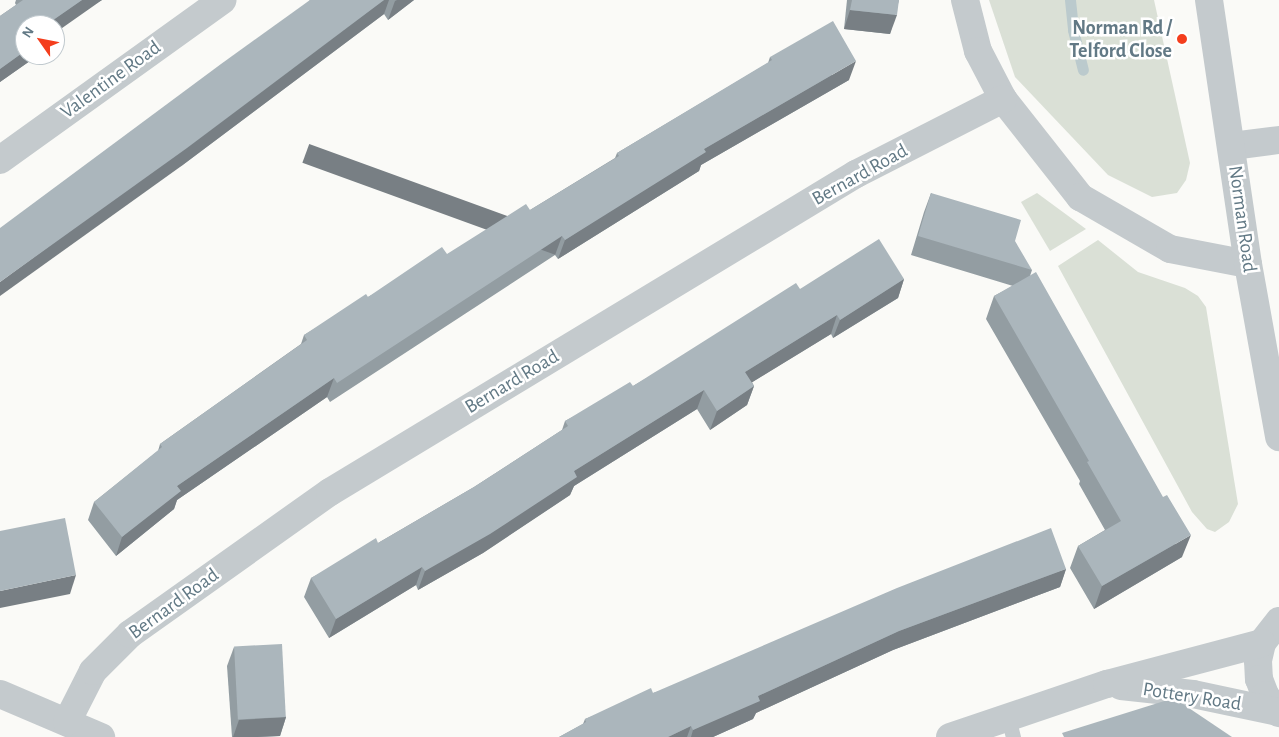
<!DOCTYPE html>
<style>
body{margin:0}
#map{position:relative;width:1279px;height:737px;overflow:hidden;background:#fafaf7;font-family:"Alegreya Sans",sans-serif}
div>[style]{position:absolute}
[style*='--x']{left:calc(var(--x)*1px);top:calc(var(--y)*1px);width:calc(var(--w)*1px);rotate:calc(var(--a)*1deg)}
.green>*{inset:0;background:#dae0d6}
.stream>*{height:11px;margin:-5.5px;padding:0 5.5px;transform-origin:5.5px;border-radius:5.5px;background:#bbcacd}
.service>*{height:15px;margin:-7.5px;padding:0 7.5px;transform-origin:7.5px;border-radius:7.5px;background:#c4cacd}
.minor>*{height:28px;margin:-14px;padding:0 14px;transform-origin:14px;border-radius:14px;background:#c4cacd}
.tertiary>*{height:28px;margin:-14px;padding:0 14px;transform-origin:14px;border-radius:14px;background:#c4cacd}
.wall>*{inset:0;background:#939da2}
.shaded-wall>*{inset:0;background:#787f84;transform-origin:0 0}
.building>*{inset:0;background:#abb6bc;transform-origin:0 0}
.dots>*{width:14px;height:14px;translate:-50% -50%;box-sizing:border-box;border:2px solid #fff;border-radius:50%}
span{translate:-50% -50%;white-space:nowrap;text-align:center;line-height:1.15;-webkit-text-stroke:5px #fff;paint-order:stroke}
.poi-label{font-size:20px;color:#627985;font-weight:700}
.right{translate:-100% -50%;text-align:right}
.street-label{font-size:20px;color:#627985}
.north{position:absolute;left:15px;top:15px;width:50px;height:50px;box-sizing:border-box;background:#fff;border:1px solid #c0c9ce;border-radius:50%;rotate:303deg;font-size:14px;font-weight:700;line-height:20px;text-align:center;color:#627985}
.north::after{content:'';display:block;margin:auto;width:18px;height:22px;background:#f43e1d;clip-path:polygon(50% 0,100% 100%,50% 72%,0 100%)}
</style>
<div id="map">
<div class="green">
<div style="clip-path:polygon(989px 0,1154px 0,1190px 163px,1186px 180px,1177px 193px,1152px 197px,1108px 175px,1015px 77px)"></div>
<div style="clip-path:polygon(1037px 193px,1086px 229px,1050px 251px,1021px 202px)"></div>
<div style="clip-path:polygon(1098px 240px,1138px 272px,1185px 288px,1198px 296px,1206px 307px,1238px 504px,1229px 522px,1215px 532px,1207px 529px,1192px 512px,1058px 266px)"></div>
</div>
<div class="stream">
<div style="--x:1070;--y:0;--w:30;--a:84"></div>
<div style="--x:1073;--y:30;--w:41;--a:76"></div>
</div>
<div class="service">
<div style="--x:1008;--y:717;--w:21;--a:76"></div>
</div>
<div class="minor">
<div style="--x:965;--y:0;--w:53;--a:75.7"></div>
<div style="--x:978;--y:51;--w:54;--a:62.5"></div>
<div style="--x:1003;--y:99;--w:125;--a:51.8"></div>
<div style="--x:1080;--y:197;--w:104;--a:30"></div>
<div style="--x:1170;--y:249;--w:79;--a:10.9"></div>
<div style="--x:1232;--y:146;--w:47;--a:-7.3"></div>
<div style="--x:0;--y:160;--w:274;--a:-35.7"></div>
<div style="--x:0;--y:694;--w:110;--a:23.1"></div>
<div style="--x:67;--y:722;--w:57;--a:-63"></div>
<div style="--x:93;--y:671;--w:52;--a:-45"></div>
<div style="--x:130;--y:634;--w:245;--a:-35.4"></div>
<div style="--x:330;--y:492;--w:615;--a:-31.16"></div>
<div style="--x:856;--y:174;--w:165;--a:-27"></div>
</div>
<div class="tertiary">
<div style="--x:1209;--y:0;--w:267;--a:81.6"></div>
<div style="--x:1248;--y:264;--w:176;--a:79.8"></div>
<div style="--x:1279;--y:621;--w:28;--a:128"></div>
<div style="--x:1262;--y:643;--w:18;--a:103"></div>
<div style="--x:1258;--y:661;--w:18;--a:87"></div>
<div style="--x:1259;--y:679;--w:17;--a:69"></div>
<div style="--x:1265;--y:695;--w:23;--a:52"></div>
<div style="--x:1121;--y:686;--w:72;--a:6.3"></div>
<div style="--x:1193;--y:694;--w:87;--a:12"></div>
<div style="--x:950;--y:737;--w:166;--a:-18.7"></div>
<div style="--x:1107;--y:684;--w:160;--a:-14.8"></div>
</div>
<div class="wall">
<div style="clip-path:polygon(16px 0,102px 0,55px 25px,25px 55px,37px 55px,37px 56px,0 82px,0 16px,16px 5px,15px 3px)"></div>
<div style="clip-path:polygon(310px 0,414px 0,388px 20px,384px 14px,180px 167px)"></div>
<div style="clip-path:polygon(847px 0,899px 0,890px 34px,844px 29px)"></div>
<div style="clip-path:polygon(770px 57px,849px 80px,701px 165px,699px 171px,558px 259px,555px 255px,330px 402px,327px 397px,177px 500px,174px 509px,116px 556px,88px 520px,94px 502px,158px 451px,160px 444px,301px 344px,304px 335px,368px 297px,530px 210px,615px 158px,617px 153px,768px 63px)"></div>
<div style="clip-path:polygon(931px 193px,1032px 270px,1030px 276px,1182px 557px,1094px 609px,1070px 568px,1078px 546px,1105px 530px,1079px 484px,1080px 481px,986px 319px,994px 296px,1013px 286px,911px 255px,924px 212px)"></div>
<div style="clip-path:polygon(904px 279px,898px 298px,833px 338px,831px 334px,752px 382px,754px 386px,747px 405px,710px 430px,697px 409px,574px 486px,570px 495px,483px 553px,418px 590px,416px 585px,329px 638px,304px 597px,311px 578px,378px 543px,474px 487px,562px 430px,565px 421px,633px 386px,800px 289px)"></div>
<div style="clip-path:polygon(1066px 569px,1060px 587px,893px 650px,756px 713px,753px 719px,713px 737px,559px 737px,583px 724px,585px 719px,653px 693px)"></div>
<div style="clip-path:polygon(234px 647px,286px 717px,280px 736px,257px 737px,232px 737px,227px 666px)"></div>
</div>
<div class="shaded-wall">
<div style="clip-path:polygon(82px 0,102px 0,55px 33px,55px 25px,46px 25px)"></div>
<div style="clip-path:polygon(384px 0,389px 0,384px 14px,180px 167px,0 296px,0 282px)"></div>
<div style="clip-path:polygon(397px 0,414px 0,388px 20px,395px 1px)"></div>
<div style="clip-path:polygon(850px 10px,897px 15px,890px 34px,844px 29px)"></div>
<div style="clip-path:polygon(25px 51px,25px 55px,37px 55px,37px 56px,0 82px,0 69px)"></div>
<div style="clip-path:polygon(856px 61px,849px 80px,701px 165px,699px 171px,558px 259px,565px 240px,704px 149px)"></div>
<div style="left:562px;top:236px;width:20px;height:269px;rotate:110deg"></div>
<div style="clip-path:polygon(904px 279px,898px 298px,833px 338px,840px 320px)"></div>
<div style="clip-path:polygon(837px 315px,831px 334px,738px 391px,745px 372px)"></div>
<div style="clip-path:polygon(334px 378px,327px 397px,177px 500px,174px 509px,116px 556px,122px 537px,177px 486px)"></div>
<div style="clip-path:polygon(754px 386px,747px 405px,710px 430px,717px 411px)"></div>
<div style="clip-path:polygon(704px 390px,697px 409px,574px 486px,570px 495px,483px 553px,418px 590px,425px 571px,574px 471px)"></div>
<div style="clip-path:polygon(1191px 535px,1182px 557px,1094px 609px,1102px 586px)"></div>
<div style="clip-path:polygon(422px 567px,416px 585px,329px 638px,336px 619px)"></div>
<div style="clip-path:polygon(1066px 569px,1060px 587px,893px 650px,756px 713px,753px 719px,713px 737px,691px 737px,693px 730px,758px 696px,899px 631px)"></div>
<div style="clip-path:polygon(76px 575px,70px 594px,0 608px,0 591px)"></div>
<div style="clip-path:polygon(286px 717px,280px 736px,257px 737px,233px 737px,239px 720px)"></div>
<div style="clip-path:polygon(691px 726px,687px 737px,668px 737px)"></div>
</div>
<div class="building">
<div style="clip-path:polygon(23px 0,82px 0,46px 25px,25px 25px,25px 51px,0 69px,0 16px)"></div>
<div style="clip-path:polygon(310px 0,384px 0,187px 148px,0 282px,0 228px,221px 64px)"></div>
<div style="clip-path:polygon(852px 0,899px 0,897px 15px,850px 10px)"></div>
<div style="clip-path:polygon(833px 21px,856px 61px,704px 149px,706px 152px,565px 240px,562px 236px,337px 383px,334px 378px,177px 486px,181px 491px,122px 537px,94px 502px,162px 447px,160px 444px,307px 340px,304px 335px,366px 294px,368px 297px,442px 247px,447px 254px,526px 204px,530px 210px,619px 156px,617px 153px,772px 60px,770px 57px)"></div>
<div style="clip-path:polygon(931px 193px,1021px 220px,1015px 241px,1032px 270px,918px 236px)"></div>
<div style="clip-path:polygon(879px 239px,904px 279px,840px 320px,837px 315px,745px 372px,754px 386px,717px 411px,704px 390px,574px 471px,577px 477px,490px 534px,425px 571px,422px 567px,336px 619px,311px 578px,376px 538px,378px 543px,474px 487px,568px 426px,565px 421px,630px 382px,633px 386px,796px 283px,800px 289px)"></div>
<div style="clip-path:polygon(1036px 272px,1163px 497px,1167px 495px,1191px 535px,1102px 586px,1078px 546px,1121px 521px,1087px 462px,1089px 461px,994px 296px)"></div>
<div style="clip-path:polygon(65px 518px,76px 575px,0 591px,0 531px)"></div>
<div style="clip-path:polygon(1051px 528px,1066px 569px,899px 631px,758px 696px,760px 701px,693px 730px,691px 726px,668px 737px,559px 737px,586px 722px,585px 719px,651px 688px,653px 693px,897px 588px)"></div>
<div style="left:282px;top:644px;width:73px;height:48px;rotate:87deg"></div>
<div style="clip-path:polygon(1174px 698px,1232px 737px,1064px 737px,1062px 733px)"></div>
</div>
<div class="dots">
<div style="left:1182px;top:39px;background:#f43e1d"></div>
</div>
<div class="poi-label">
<span class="right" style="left:1172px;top:40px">Norman Rd /<br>Telford Close</span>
</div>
<div class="street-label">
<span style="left:111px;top:80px;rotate:-36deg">Valentine Road</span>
<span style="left:860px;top:175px;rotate:-29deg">Bernard Road</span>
<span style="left:1242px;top:219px;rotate:82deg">Norman Road</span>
<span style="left:512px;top:382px;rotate:-31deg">Bernard Road</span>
<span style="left:174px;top:604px;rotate:-36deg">Bernard Road</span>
<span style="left:1192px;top:697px;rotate:9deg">Pottery Road</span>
</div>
<div class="north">N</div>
</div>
